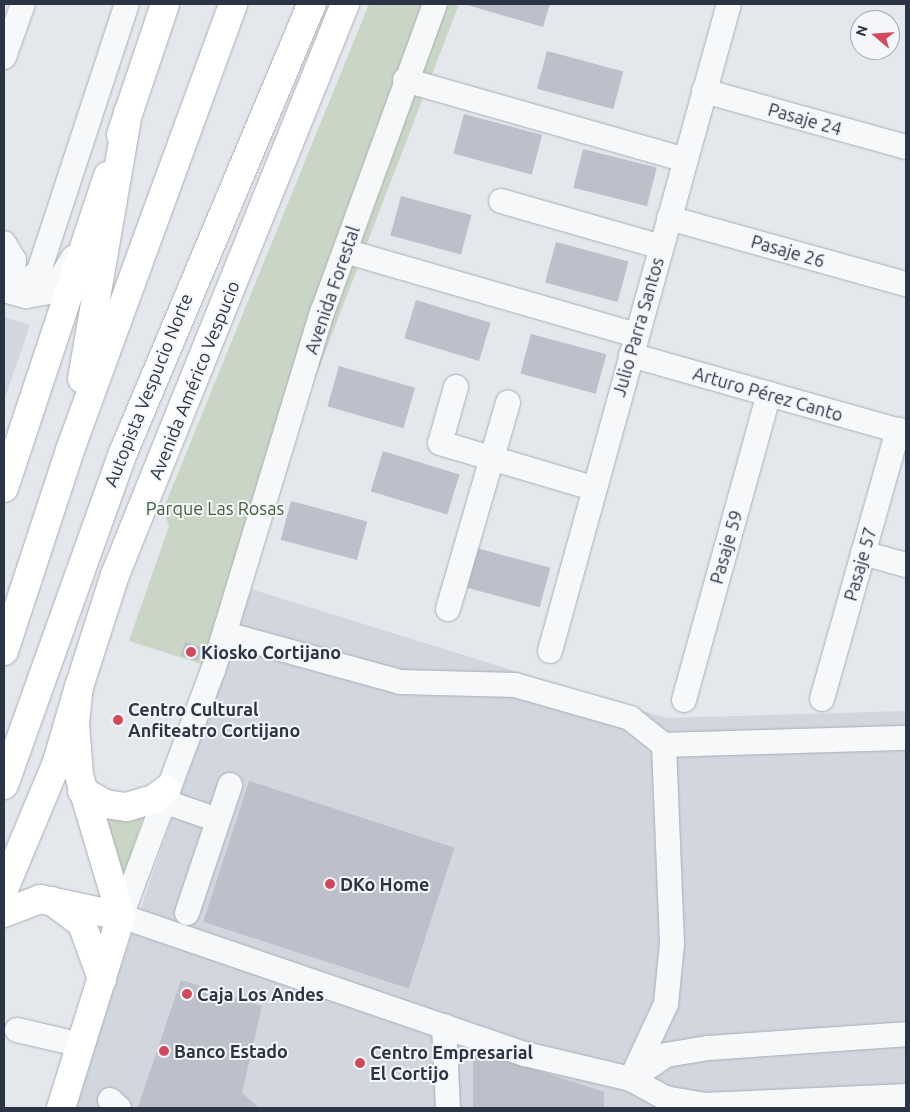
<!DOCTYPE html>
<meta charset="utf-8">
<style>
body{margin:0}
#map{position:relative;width:910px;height:1112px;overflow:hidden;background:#e4e7ec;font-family:Ubuntu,sans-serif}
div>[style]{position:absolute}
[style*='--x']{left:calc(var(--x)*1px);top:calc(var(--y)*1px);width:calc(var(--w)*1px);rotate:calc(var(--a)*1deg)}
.built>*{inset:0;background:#d2d6de}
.green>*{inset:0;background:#c9d6c5}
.building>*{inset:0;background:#bbc0ca;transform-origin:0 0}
.roads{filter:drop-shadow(0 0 1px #a9aeb7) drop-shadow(0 0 1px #a9aeb7)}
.minor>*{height:24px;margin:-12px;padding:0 12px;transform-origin:12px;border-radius:12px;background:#f7f8fa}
.major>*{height:28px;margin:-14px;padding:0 14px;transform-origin:14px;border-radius:14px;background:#fff}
.highway>*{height:28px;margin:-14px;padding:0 14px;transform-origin:14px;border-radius:14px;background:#fff}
.dots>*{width:14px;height:14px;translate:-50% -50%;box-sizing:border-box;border:2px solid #f4f6f9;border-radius:50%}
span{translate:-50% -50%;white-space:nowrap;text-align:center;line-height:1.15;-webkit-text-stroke:4px #f4f6f9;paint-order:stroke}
.street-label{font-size:18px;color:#2b3445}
.park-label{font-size:18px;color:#3f6138}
.poi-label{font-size:18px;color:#2b3445;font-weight:700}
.left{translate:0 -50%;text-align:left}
.frame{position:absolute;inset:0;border:5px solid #2b3445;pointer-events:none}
.north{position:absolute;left:850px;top:10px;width:50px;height:50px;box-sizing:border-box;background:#f4f6f9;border:1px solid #a4a8b1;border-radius:50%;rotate:288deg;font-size:14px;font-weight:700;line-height:20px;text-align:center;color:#2b3445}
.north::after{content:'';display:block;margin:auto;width:18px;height:22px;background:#d1495b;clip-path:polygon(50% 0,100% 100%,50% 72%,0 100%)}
</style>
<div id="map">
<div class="built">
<div style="clip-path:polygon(4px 317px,30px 325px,4px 401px)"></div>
<div style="clip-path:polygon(251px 589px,666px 718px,906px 711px,906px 1108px,72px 1108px)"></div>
</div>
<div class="green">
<div style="clip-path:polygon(369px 4px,459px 4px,205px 665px,129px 641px,169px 526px,163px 510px)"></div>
<div style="clip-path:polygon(145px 811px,122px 884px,102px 813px)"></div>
</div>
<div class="building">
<div style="clip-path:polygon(464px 4px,550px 4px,543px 27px)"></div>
<div style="left:547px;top:51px;width:79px;height:39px;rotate:15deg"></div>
<div style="left:464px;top:114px;width:81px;height:41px;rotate:15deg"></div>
<div style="left:583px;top:149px;width:76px;height:40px;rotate:14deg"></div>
<div style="left:401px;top:196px;width:73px;height:41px;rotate:15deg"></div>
<div style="left:556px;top:242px;width:75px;height:42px;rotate:15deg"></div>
<div style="left:416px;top:300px;width:78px;height:40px;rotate:17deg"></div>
<div style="left:531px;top:334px;width:78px;height:41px;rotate:15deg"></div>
<div style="left:339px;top:366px;width:79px;height:42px;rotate:16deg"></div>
<div style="left:383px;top:451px;width:80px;height:42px;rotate:17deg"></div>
<div style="left:291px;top:501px;width:79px;height:40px;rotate:15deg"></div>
<div style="left:473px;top:547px;width:80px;height:41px;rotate:15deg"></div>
<div style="left:185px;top:642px;width:18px;height:14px;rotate:19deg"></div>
<div style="left:249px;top:781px;width:216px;height:148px;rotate:18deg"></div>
<div style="clip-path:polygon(181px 980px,262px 1006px,242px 1093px,259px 1108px,138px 1107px)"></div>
<div style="clip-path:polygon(473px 1049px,604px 1092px,604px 1108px,473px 1108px)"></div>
</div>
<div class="roads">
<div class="minor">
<div style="--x:435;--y:4;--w:328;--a:110.1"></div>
<div style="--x:322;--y:312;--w:374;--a:106.9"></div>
<div style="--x:213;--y:670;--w:263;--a:110.5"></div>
<div style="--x:121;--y:916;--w:427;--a:18.9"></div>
<div style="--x:525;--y:1054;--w:109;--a:13.3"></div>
<div style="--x:631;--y:1079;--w:39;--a:29"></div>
<div style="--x:665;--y:1098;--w:41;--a:9.9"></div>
<div style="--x:705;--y:1105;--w:201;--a:-2.6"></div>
<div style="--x:4;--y:57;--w:56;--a:-70.3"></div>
<div style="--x:405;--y:80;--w:291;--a:15.9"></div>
<div style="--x:704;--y:91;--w:210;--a:15.5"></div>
<div style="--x:501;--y:201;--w:166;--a:16"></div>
<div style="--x:669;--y:218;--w:246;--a:15.6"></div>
<div style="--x:4;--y:243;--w:20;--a:60"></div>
<div style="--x:14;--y:260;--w:12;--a:95"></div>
<div style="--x:13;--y:272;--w:14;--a:129"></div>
<div style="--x:345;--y:251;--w:303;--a:16.1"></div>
<div style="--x:4;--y:286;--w:19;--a:0"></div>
<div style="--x:23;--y:286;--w:22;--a:-43"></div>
<div style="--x:39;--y:271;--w:281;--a:-71.8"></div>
<div style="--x:7;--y:291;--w:20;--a:15"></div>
<div style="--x:26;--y:296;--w:27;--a:-10"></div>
<div style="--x:53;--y:291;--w:39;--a:-59"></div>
<div style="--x:631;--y:355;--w:286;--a:15.8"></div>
<div style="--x:456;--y:387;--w:58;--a:105.9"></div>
<div style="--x:440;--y:443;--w:159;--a:16.4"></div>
<div style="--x:863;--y:553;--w:45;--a:15.6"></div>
<div style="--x:448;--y:609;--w:215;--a:-73.8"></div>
<div style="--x:226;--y:634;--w:180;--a:15.4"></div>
<div style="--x:400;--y:682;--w:115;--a:1.5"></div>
<div style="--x:515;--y:685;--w:120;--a:16"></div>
<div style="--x:630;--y:718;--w:43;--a:38.5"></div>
<div style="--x:664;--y:745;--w:242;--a:-1.7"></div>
<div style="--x:550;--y:651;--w:671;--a:-74.54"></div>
<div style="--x:822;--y:699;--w:280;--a:-74.2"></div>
<div style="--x:684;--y:700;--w:318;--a:-74.5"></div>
<div style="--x:163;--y:801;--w:58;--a:19.1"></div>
<div style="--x:187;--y:913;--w:135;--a:-71.4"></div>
<div style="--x:444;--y:1026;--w:82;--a:87.2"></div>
<div style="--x:17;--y:1030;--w:67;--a:13"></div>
<div style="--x:631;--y:1079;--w:83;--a:-65"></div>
<div style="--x:666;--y:1004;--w:60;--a:-84.3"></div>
<div style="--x:672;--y:944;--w:199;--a:-92.3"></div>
<div style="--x:631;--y:1079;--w:42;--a:-34.4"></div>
<div style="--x:666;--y:1055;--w:43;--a:-9.5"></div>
<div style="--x:708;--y:1048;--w:198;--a:-4"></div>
<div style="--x:110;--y:1100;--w:12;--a:42"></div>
</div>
<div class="major">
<div style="--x:121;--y:135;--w:138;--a:-71.4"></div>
<div style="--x:4;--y:488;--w:329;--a:-71.6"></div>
<div style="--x:82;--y:791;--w:26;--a:29"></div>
<div style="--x:105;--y:804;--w:22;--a:8"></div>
<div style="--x:127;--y:807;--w:28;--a:-17"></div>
<div style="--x:154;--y:799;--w:16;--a:-38"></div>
<div style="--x:61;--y:1108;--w:201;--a:-72.6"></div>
<div style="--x:121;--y:916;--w:147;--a:-106.6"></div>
<div style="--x:79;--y:775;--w:52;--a:-94.4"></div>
<div style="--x:75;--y:723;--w:36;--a:-84"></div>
<div style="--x:79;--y:687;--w:118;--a:-72.2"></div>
<div style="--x:115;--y:575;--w:616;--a:-68.06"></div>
</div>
<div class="highway">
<div style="--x:82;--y:379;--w:271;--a:-80.2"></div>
<div style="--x:4;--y:651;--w:212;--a:-71.8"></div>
<div style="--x:70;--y:450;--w:475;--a:-69.9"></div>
<div style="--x:4;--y:785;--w:353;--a:-70.3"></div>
<div style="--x:123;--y:453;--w:487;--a:-67.2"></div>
<div style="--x:4;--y:889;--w:138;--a:-67.3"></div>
<div style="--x:57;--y:762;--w:78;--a:-73.7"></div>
<div style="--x:52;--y:901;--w:38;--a:37"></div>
<div style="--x:82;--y:924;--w:59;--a:70"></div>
<div style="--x:4;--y:913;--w:39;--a:-21"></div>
<div style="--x:40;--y:899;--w:83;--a:11.9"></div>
</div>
</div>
<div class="dots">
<div style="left:191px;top:652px;background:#d1495b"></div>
<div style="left:118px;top:720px;background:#d1495b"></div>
<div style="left:330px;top:884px;background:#d1495b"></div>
<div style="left:187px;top:994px;background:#d1495b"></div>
<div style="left:164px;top:1051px;background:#d1495b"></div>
<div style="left:360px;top:1063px;background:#d1495b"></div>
</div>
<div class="street-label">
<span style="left:805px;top:119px;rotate:16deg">Pasaje 24</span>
<span style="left:788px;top:251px;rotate:16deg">Pasaje 26</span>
<span style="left:332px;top:290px;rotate:-71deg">Avenida Forestal</span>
<span style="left:638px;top:327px;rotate:-74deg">Julio Parra Santos</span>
<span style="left:194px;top:380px;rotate:-68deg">Avenida Américo Vespucio</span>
<span style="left:148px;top:390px;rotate:-68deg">Autopista Vespucio Norte</span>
<span style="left:768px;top:394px;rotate:16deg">Arturo Pérez Canto</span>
<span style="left:726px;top:547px;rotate:-74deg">Pasaje 59</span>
<span style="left:860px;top:564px;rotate:-74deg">Pasaje 57</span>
</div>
<div class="park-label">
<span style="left:215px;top:508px">Parque Las Rosas</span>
</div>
<div class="poi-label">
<span class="left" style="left:201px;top:652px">Kiosko Cortijano</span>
<span class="left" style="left:128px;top:720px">Centro Cultural<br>Anfiteatro Cortijano</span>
<span class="left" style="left:340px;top:884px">DKo Home</span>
<span class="left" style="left:197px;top:994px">Caja Los Andes</span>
<span class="left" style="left:174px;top:1051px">Banco Estado</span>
<span class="left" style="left:370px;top:1063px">Centro Empresarial<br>El Cortijo</span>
</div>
<div class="frame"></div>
<div class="north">N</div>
</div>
